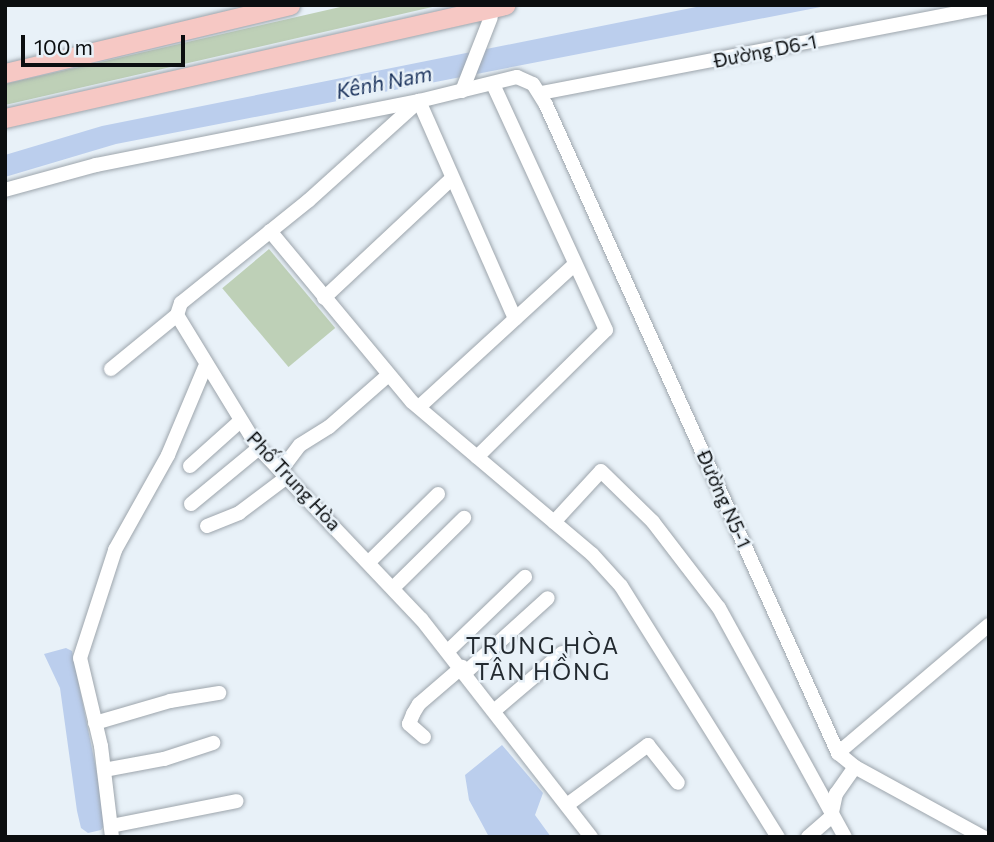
<!DOCTYPE html>
<meta charset="utf-8">
<style>
body{margin:0}
#map{position:relative;width:994px;height:842px;overflow:hidden;background:#e8f1f8;font-family:Commissioner,sans-serif}
div>[style]{position:absolute}
[style*='--x']{left:calc(var(--x)*1px);top:calc(var(--y)*1px);width:calc(var(--w)*1px);rotate:calc(var(--a)*1deg)}
.green>*{inset:0;background:#bed0b7;transform-origin:0 0}
.water>*{inset:0;background:#bbceed}
.roads{filter:drop-shadow(0 0 2px #9da5ac) drop-shadow(0 0 2px #9da5ac)}
.minor>*{height:14px;margin:-7px;padding:0 7px;transform-origin:7px;border-radius:7px;background:#fff}
.highway>*{height:19px;margin:-9.5px;padding:0 9.5px;transform-origin:9.5px;border-radius:9.5px;background:#f6c8c4}
span{translate:-50% -50%;white-space:nowrap;text-align:center;line-height:1.15;-webkit-text-stroke:5px #e8f1f8;paint-order:stroke}
.street-label{font-size:19px;color:#0b0e10}
.water-label{font-size:21px;color:#203760;font-style:italic}
.quarter-label{font-size:23px;color:#232a30;letter-spacing:2px}
.frame{position:absolute;inset:0;border:7px solid #0b0e10;pointer-events:none}
.scale{position:absolute;left:21px;top:35px;width:164px;height:32px;box-sizing:border-box;border:4px solid #0b0e10;border-top:0;padding-left:9px;font-size:21px;line-height:24px;white-space:nowrap;color:#0b0e10;-webkit-text-stroke:5px #e8f1f8;paint-order:stroke}
</style>
<div id="map">
<div class="green">
<div style="clip-path:polygon(349px 5px,441px 5px,5px 105px,5px 84px)"></div>
<div style="left:269px;top:249px;width:103px;height:61px;rotate:50deg"></div>
</div>
<div class="water">
<div style="clip-path:polygon(706px 5px,831px 5px,116px 144px,5px 177px,5px 155px,102px 126px)"></div>
<div style="clip-path:polygon(66px 648px,72px 651px,107px 822px,101px 830px,88px 833px,81px 828px,77px 811px,60px 688px,44px 654px)"></div>
<div style="clip-path:polygon(502px 745px,543px 793px,535px 815px,551px 837px,489px 837px,481px 822px,469px 800px,465px 775px)"></div>
</div>
<div class="roads">
<div class="minor">
<div style="--x:462;--y:91;--w:79;--a:-68.6"></div>
<div style="--x:541;--y:93;--w:456;--a:-10.9"></div>
<div style="--x:419;--y:101;--w:238;--a:66.2"></div>
<div style="--x:5;--y:190;--w:94;--a:-15.4"></div>
<div style="--x:96;--y:165;--w:329;--a:-11.2"></div>
<div style="--x:270;--y:231;--w:222;--a:50.3"></div>
<div style="--x:412;--y:402;--w:236;--a:40.2"></div>
<div style="--x:592;--y:554;--w:43;--a:47.8"></div>
<div style="--x:621;--y:586;--w:296;--a:58"></div>
<div style="--x:324;--y:298;--w:173;--a:-43.1"></div>
<div style="--x:111;--y:369;--w:85;--a:-39.3"></div>
<div style="--x:419;--y:407;--w:210;--a:-42.5"></div>
<div style="--x:477;--y:457;--w:181;--a:-44.6"></div>
<div style="--x:606;--y:330;--w:271;--a:-114.7"></div>
<div style="--x:190;--y:466;--w:66;--a:-41.9"></div>
<div style="--x:281;--y:470;--w:31;--a:-53"></div>
<div style="--x:300;--y:445;--w:34;--a:-32"></div>
<div style="--x:329;--y:427;--w:77;--a:-41.3"></div>
<div style="--x:191;--y:504;--w:88;--a:-39.5"></div>
<div style="--x:554;--y:522;--w:69;--a:-47.3"></div>
<div style="--x:601;--y:471;--w:73;--a:44.4"></div>
<div style="--x:653;--y:522;--w:108;--a:52.5"></div>
<div style="--x:719;--y:608;--w:261;--a:61.2"></div>
<div style="--x:207;--y:526;--w:35;--a:-22"></div>
<div style="--x:239;--y:513;--w:60;--a:-36.9"></div>
<div style="--x:369;--y:562;--w:97;--a:-44.6"></div>
<div style="--x:393;--y:588;--w:100;--a:-44.6"></div>
<div style="--x:448;--y:651;--w:107;--a:-43.9"></div>
<div style="--x:466;--y:672;--w:110;--a:-42.1"></div>
<div style="--x:495;--y:710;--w:88;--a:-40.4"></div>
<div style="--x:95;--y:723;--w:78;--a:-16.3"></div>
<div style="--x:170;--y:701;--w:50;--a:-9.3"></div>
<div style="--x:424;--y:737;--w:20;--a:-139"></div>
<div style="--x:409;--y:724;--w:11;--a:-68"></div>
<div style="--x:413;--y:714;--w:12;--a:-59"></div>
<div style="--x:419;--y:704;--w:57;--a:-40.7"></div>
<div style="--x:838;--y:753;--w:198;--a:-40.3"></div>
<div style="--x:104;--y:770;--w:61;--a:-10.4"></div>
<div style="--x:164;--y:759;--w:52;--a:-18.1"></div>
<div style="--x:567;--y:805;--w:101;--a:-36.5"></div>
<div style="--x:648;--y:745;--w:48;--a:51.7"></div>
<div style="--x:111;--y:826;--w:128;--a:-11.2"></div>
<div style="--x:112;--y:837;--w:92;--a:-96.9"></div>
<div style="--x:101;--y:746;--w:90;--a:-103.4"></div>
<div style="--x:80;--y:658;--w:114;--a:-72"></div>
<div style="--x:115;--y:550;--w:109;--a:-60.8"></div>
<div style="--x:168;--y:455;--w:95;--a:-67.2"></div>
<div style="--x:591;--y:837;--w:276;--a:-127.9"></div>
<div style="--x:421;--y:619;--w:238;--a:-133.5"></div>
<div style="--x:257;--y:446;--w:153;--a:-121.4"></div>
<div style="--x:177;--y:315;--w:13;--a:-72"></div>
<div style="--x:181;--y:303;--w:164;--a:-38.8"></div>
<div style="--x:309;--y:200;--w:148;--a:-42"></div>
<div style="--x:419;--y:101;--w:101;--a:-13.8"></div>
<div style="--x:517;--y:77;--w:17;--a:24"></div>
<div style="--x:533;--y:84;--w:25;--a:58"></div>
<div style="--x:546;--y:105;--w:711;--a:65.74"></div>
<div style="--x:838;--y:753;--w:22;--a:39"></div>
<div style="--x:855;--y:767;--w:146;--a:28.7"></div>
<div style="--x:808;--y:837;--w:30;--a:-41"></div>
<div style="--x:831;--y:817;--w:24;--a:-78"></div>
<div style="--x:836;--y:794;--w:33;--a:-55"></div>
</div>
<div class="highway">
<div style="--x:5;--y:73;--w:293;--a:-13.4"></div>
<div style="--x:5;--y:118;--w:513;--a:-12.73"></div>
</div>
</div>
<div class="street-label">
<span style="left:765px;top:51px;rotate:-11deg">Đường D6-1</span>
<span style="left:294px;top:481px;rotate:47deg">Phố Trung Hòa</span>
<span style="left:724px;top:499px;rotate:66deg">Đường N5-1</span>
</div>
<div class="water-label">
<span style="left:384px;top:82px;rotate:-11deg">Kênh Nam</span>
</div>
<div class="quarter-label">
<span style="left:543px;top:658px">TRUNG HÒA<br>TÂN HỒNG</span>
</div>
<div class="frame"></div>
<div class="scale">100 m</div>
</div>
